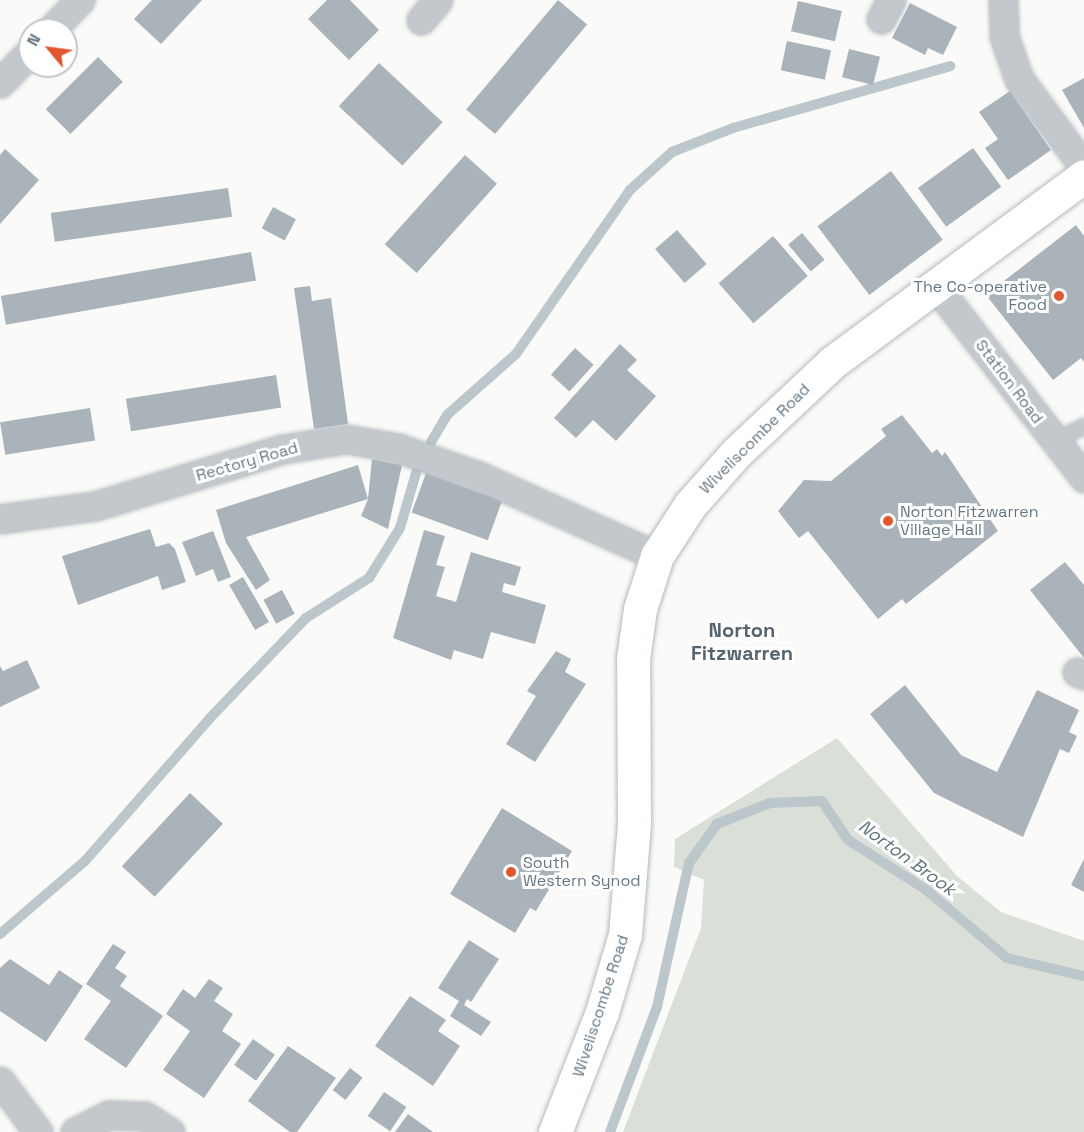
<!DOCTYPE html>
<style>
body{margin:0}
#map{position:relative;width:1084px;height:1132px;overflow:hidden;background:#fafaf8;font-family:"Space Grotesk",sans-serif}
div>[style]{position:absolute}
[style*='--x']{left:calc(var(--x)*1px);top:calc(var(--y)*1px);width:calc(var(--w)*1px);rotate:calc(var(--a)*1deg)}
.green>*{inset:0;background:#dadfd7}
.stream>*{height:10px;margin:-5px;padding:0 5px;transform-origin:5px;border-radius:5px;background:#bbc7cb}
.building>*{inset:0;background:#aab3b9;transform-origin:0 0}
.roads{filter:drop-shadow(0 0 2px #b3babf) drop-shadow(0 0 2px #b3babf)}
.service>*{height:14px;margin:-7px;padding:0 7px;transform-origin:7px;border-radius:7px;background:#c3c8cc}
.minor>*{height:27px;margin:-13.5px;padding:0 13.5px;transform-origin:13.5px;border-radius:13.5px;background:#c3c8cc}
.secondary>*{height:33px;margin:-16.5px;padding:0 16.5px;transform-origin:16.5px;border-radius:16.5px;background:#fff}
.dots>*{width:16px;height:16px;translate:-50% -50%;box-sizing:border-box;border:3px solid #fff;border-radius:50%}
span{translate:-50% -50%;white-space:nowrap;text-align:center;line-height:1.15;-webkit-text-stroke:6px #fff;paint-order:stroke}
.poi-label{font-size:16px;color:#657683}
.right{translate:-100% -50%;text-align:right}
.left{translate:0 -50%;text-align:left}
.street-label{font-size:16px;color:#657683}
.water-label{font-size:18px;color:#60757c;font-style:italic}
.quarter-label{font-size:20px;color:#57646e;font-weight:700}
.north{position:absolute;left:18px;top:18px;width:60px;height:60px;box-sizing:border-box;background:#fff;border:2px solid #c1c8cd;border-radius:50%;rotate:299deg;font-size:16px;font-weight:700;line-height:24px;text-align:center;color:#657683}
.north::after{content:'';display:block;margin:auto;width:21px;height:27px;background:#e4572e;clip-path:polygon(50% 0,100% 100%,50% 72%,0 100%)}
</style>
<div id="map">
<div class="green">
<div style="clip-path:polygon(837px 738px,957px 876px,1001px 912px,1084px 941px,1084px 1132px,623px 1132px,701px 928px,704px 880px,674px 867px,675px 839px)"></div>
</div>
<div class="stream">
<div style="--x:431;--y:442;--w:31;--a:-59"></div>
<div style="--x:447;--y:415;--w:92;--a:-41.5"></div>
<div style="--x:516;--y:354;--w:200;--a:-55.2"></div>
<div style="--x:630;--y:190;--w:57;--a:-42.1"></div>
<div style="--x:672;--y:152;--w:66;--a:-21.5"></div>
<div style="--x:733;--y:128;--w:226;--a:-15.9"></div>
<div style="--x:0;--y:934;--w:112;--a:-40.7"></div>
<div style="--x:85;--y:861;--w:190;--a:-48.8"></div>
<div style="--x:210;--y:718;--w:139;--a:-46.2"></div>
<div style="--x:306;--y:618;--w:75;--a:-32.4"></div>
<div style="--x:369;--y:578;--w:59;--a:-58.2"></div>
<div style="--x:400;--y:528;--w:60;--a:-73.7"></div>
<div style="--x:610;--y:1132;--w:134;--a:-69.4"></div>
<div style="--x:657;--y:1007;--w:148;--a:-77.5"></div>
<div style="--x:689;--y:863;--w:48;--a:-54.3"></div>
<div style="--x:717;--y:824;--w:57;--a:-21.6"></div>
<div style="--x:770;--y:803;--w:52;--a:-2.2"></div>
<div style="--x:822;--y:801;--w:47;--a:56.3"></div>
<div style="--x:848;--y:840;--w:91;--a:32.5"></div>
<div style="--x:925;--y:889;--w:107;--a:40.1"></div>
<div style="--x:1007;--y:958;--w:79;--a:13.2"></div>
</div>
<div class="building">
<div style="clip-path:polygon(152px 0,202px 0,161px 44px,134px 19px)"></div>
<div style="clip-path:polygon(327px 0,350px 0,379px 30px,349px 60px,308px 19px)"></div>
<div style="left:558px;top:0;width:38px;height:143px;rotate:40deg"></div>
<div style="left:798px;top:1px;width:45px;height:31px;rotate:13deg"></div>
<div style="clip-path:polygon(910px 3px,957px 27px,943px 55px,928px 48px,925px 55px,892px 38px)"></div>
<div style="left:787px;top:41px;width:45px;height:30px;rotate:12deg"></div>
<div style="left:849px;top:49px;width:32px;height:29px;rotate:14deg"></div>
<div style="left:98px;top:57px;width:35px;height:74px;rotate:45deg"></div>
<div style="left:379px;top:63px;width:87px;height:59px;rotate:43deg"></div>
<div style="clip-path:polygon(1084px 78px,1084px 128px,1062px 90px)"></div>
<div style="clip-path:polygon(1010px 91px,1051px 150px,1008px 180px,985px 148px,998px 139px,979px 112px)"></div>
<div style="left:973px;top:148px;width:48px;height:68px;rotate:54deg"></div>
<div style="clip-path:polygon(5px 149px,39px 180px,0 224px,0 155px)"></div>
<div style="left:465px;top:155px;width:43px;height:120px;rotate:42deg"></div>
<div style="left:891px;top:171px;width:86px;height:92px;rotate:53deg"></div>
<div style="left:228px;top:188px;width:29px;height:179px;rotate:82deg"></div>
<div style="left:273px;top:207px;width:26px;height:24px;rotate:28deg"></div>
<div style="clip-path:polygon(1076px 225px,1084px 236px,1084px 362px,1081px 358px,1053px 380px,986px 295px)"></div>
<div style="left:677px;top:230px;width:45px;height:29px;rotate:49deg"></div>
<div style="left:802px;top:233px;width:35px;height:18px;rotate:50deg"></div>
<div style="left:773px;top:236px;width:53px;height:72px;rotate:49deg"></div>
<div style="left:251px;top:252px;width:29px;height:254px;rotate:80deg"></div>
<div style="clip-path:polygon(310px 286px,312px 301px,331px 298px,348px 424px,314px 429px,294px 288px)"></div>
<div style="clip-path:polygon(620px 344px,637px 360px,627px 370px,656px 396px,616px 441px,593px 420px,576px 438px,554px 418px)"></div>
<div style="left:575px;top:348px;width:25px;height:36px;rotate:42deg"></div>
<div style="left:276px;top:375px;width:33px;height:152px;rotate:81deg"></div>
<div style="left:90px;top:408px;width:33px;height:91px;rotate:81deg"></div>
<div style="clip-path:polygon(902px 415px,932px 453px,937px 449px,942px 456px,945px 452px,998px 531px,906px 604px,902px 599px,878px 619px,808px 531px,799px 538px,778px 511px,804px 480px,831px 481px,886px 436px,881px 429px)"></div>
<div style="clip-path:polygon(372px 459px,402px 465px,388px 529px,361px 516px,368px 499px)"></div>
<div style="clip-path:polygon(358px 465px,368px 499px,246px 537px,270px 580px,256px 590px,226px 543px,216px 510px)"></div>
<div style="left:426px;top:473px;width:81px;height:42px;rotate:20deg"></div>
<div style="clip-path:polygon(150px 529px,156px 547px,169px 543px,175px 549px,186px 582px,162px 590px,158px 576px,78px 605px,62px 556px)"></div>
<div style="clip-path:polygon(424px 530px,445px 536px,436px 565px,445px 567px,436px 596px,456px 602px,471px 552px,521px 567px,515px 586px,504px 583px,502px 592px,546px 605px,535px 644px,491px 632px,483px 659px,454px 650px,451px 660px,393px 638px)"></div>
<div style="clip-path:polygon(213px 531px,231px 577px,218px 582px,213px 569px,196px 576px,182px 542px)"></div>
<div style="clip-path:polygon(1065px 562px,1084px 585px,1084px 658px,1030px 590px)"></div>
<div style="left:243px;top:577px;width:52px;height:16px;rotate:60deg"></div>
<div style="left:282px;top:590px;width:27px;height:21px;rotate:62deg"></div>
<div style="clip-path:polygon(556px 651px,571px 659px,565px 672px,586px 684px,535px 762px,506px 744px,536px 696px,527px 691px)"></div>
<div style="clip-path:polygon(27px 660px,40px 688px,0 707px,0 666px,3px 671px)"></div>
<div style="clip-path:polygon(905px 685px,961px 755px,997px 772px,1037px 690px,1079px 710px,1069px 732px,1077px 736px,1069px 753px,1060px 749px,1023px 837px,934px 793px,870px 714px)"></div>
<div style="left:190px;top:793px;width:45px;height:100px;rotate:43deg"></div>
<div style="clip-path:polygon(502px 808px,572px 851px,536px 911px,530px 908px,515px 933px,450px 894px)"></div>
<div style="clip-path:polygon(1084px 859px,1084px 892px,1071px 885px)"></div>
<div style="clip-path:polygon(469px 940px,499px 959px,471px 1002px,467px 999px,464px 1005px,491px 1022px,481px 1036px,450px 1016px,459px 1001px,438px 988px)"></div>
<div style="clip-path:polygon(113px 944px,126px 952px,115px 968px,127px 976px,120px 986px,163px 1016px,126px 1068px,84px 1039px,111px 1001px,86px 984px)"></div>
<div style="clip-path:polygon(10px 959px,49px 985px,59px 970px,83px 986px,46px 1042px,0 1011px,0 968px)"></div>
<div style="clip-path:polygon(209px 979px,223px 988px,214px 1001px,233px 1014px,222px 1031px,241px 1044px,204px 1098px,163px 1070px,190px 1031px,166px 1014px,183px 989px,195px 998px)"></div>
<div style="clip-path:polygon(410px 996px,446px 1020px,438px 1031px,460px 1046px,433px 1086px,375px 1046px)"></div>
<div style="left:253px;top:1039px;width:27px;height:32px;rotate:36deg"></div>
<div style="clip-path:polygon(288px 1046px,336px 1078px,297px 1132px,290px 1132px,248px 1101px)"></div>
<div style="left:350px;top:1068px;width:16px;height:28px;rotate:38deg"></div>
<div style="left:384px;top:1092px;width:27px;height:29px;rotate:34deg"></div>
<div style="clip-path:polygon(408px 1114px,433px 1132px,395px 1132px)"></div>
</div>
<div class="roads">
<div class="service">
<div style="--x:1055;--y:441;--w:33;--a:-27"></div>
</div>
<div class="minor">
<div style="--x:1003;--y:0;--w:36;--a:88"></div>
<div style="--x:1004;--y:36;--w:46;--a:70.8"></div>
<div style="--x:1019;--y:79;--w:109;--a:53.5"></div>
<div style="--x:881;--y:19;--w:21;--a:-62"></div>
<div style="--x:421;--y:20;--w:26;--a:-50"></div>
<div style="--x:51;--y:30;--w:42;--a:-46"></div>
<div style="--x:0;--y:83;--w:43;--a:-45.9"></div>
<div style="--x:935;--y:285;--w:244;--a:52.3"></div>
<div style="--x:0;--y:519;--w:96;--a:-7.8"></div>
<div style="--x:95;--y:506;--w:196;--a:-16.9"></div>
<div style="--x:283;--y:449;--w:64;--a:-9"></div>
<div style="--x:346;--y:439;--w:53;--a:9.8"></div>
<div style="--x:398;--y:448;--w:86;--a:19.1"></div>
<div style="--x:479;--y:476;--w:195;--a:24.2"></div>
<div style="--x:1077;--y:672;--w:8;--a:23"></div>
<div style="--x:0;--y:1081;--w:64;--a:53.3"></div>
<div style="--x:75;--y:1132;--w:38;--a:-27"></div>
<div style="--x:109;--y:1115;--w:36;--a:2"></div>
<div style="--x:145;--y:1116;--w:30;--a:33"></div>
</div>
<div class="secondary">
<div style="--x:555;--y:1132;--w:129;--a:-68.6"></div>
<div style="--x:602;--y:1012;--w:80;--a:-73.4"></div>
<div style="--x:625;--y:935;--w:112;--a:-85.4"></div>
<div style="--x:634;--y:823;--w:164;--a:-90.3"></div>
<div style="--x:633;--y:659;--w:50;--a:-82"></div>
<div style="--x:640;--y:609;--w:56;--a:-72.2"></div>
<div style="--x:657;--y:556;--w:61;--a:-57.1"></div>
<div style="--x:690;--y:505;--w:69;--a:-48.5"></div>
<div style="--x:736;--y:453;--w:133;--a:-43.2"></div>
<div style="--x:833;--y:362;--w:312;--a:-36.5"></div>
</div>
</div>
<div class="dots">
<div style="left:1059px;top:296px;background:#e4572e"></div>
<div style="left:888px;top:521px;background:#e4572e"></div>
<div style="left:511px;top:872px;background:#e4572e"></div>
</div>
<div class="poi-label">
<span class="right" style="left:1047px;top:296px">The Co-operative<br>Food</span>
<span class="left" style="left:900px;top:521px">Norton Fitzwarren<br>Village Hall</span>
<span class="left" style="left:523px;top:872px">South<br>Western Synod</span>
</div>
<div class="street-label">
<span style="left:1009px;top:382px;rotate:53deg">Station Road</span>
<span style="left:755px;top:439px;rotate:-45deg">Wiveliscombe Road</span>
<span style="left:247px;top:462px;rotate:-16deg">Rectory Road</span>
<span style="left:601px;top:1006px;rotate:-72deg">Wiveliscombe Road</span>
</div>
<div class="water-label">
<span style="left:907px;top:858px;rotate:36deg">Norton Brook</span>
</div>
<div class="quarter-label">
<span style="left:742px;top:642px">Norton<br>Fitzwarren</span>
</div>
<div class="north">N</div>
</div>
